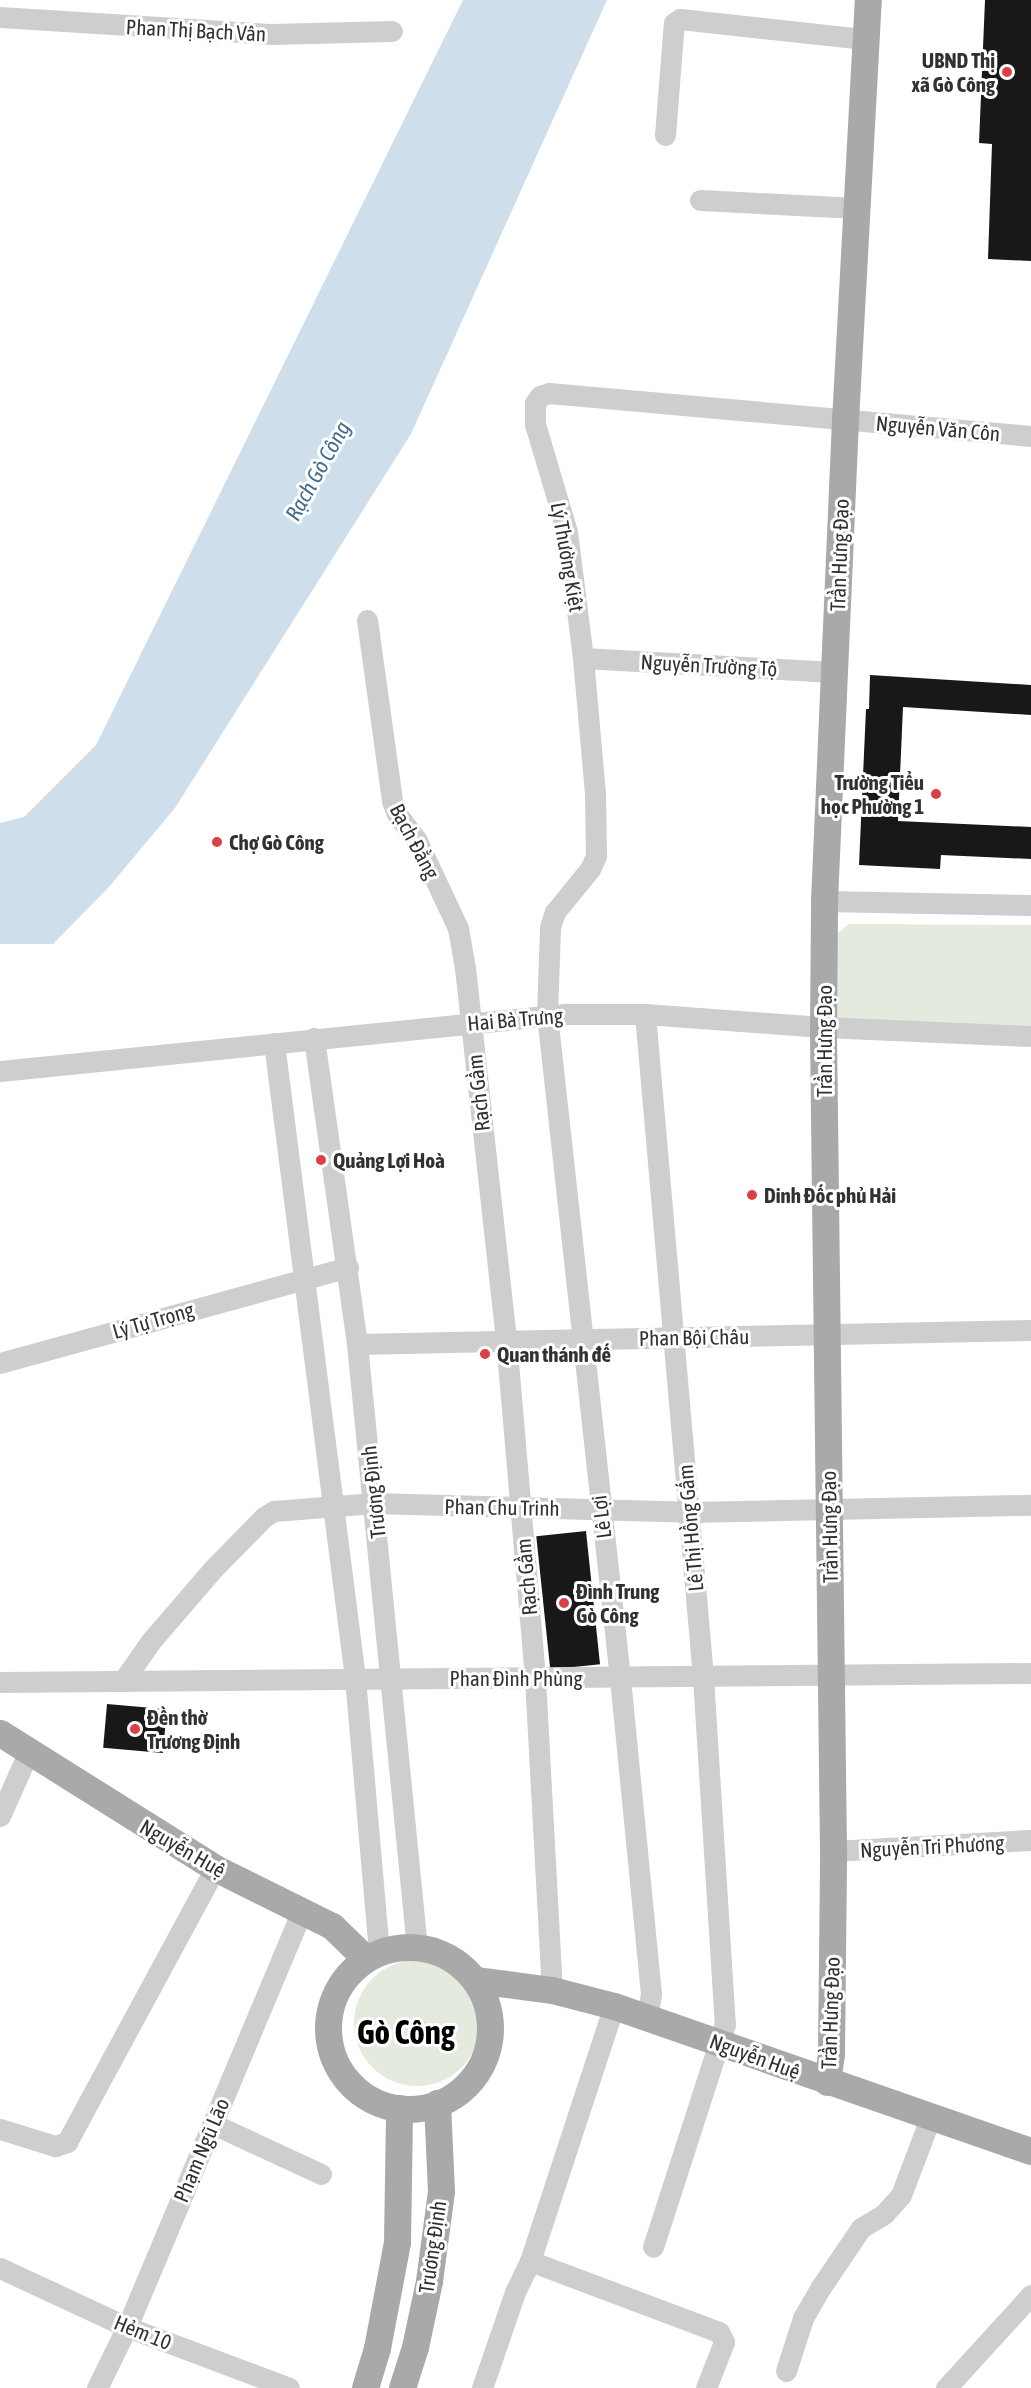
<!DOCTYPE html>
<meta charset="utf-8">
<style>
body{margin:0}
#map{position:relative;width:1031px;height:2388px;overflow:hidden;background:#fff;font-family:"Asap Condensed",sans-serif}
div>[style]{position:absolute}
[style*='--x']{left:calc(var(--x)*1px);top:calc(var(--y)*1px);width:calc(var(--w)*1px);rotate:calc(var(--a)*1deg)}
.green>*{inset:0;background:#e4eade}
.round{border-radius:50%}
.water>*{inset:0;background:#cedfeb}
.building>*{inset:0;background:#181818;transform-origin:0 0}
.minor>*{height:21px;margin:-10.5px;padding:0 10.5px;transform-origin:10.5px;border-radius:10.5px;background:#cecece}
.major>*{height:27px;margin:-13.5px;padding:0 13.5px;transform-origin:13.5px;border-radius:13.5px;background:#a9a9a9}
.major>.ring{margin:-13.5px;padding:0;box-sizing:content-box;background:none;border:27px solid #a9a9a9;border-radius:50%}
.dots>*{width:16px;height:16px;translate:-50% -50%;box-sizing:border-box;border:3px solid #fff;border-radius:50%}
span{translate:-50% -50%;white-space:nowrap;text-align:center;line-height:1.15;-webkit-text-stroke:6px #fff;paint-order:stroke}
.street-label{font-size:21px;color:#313131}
.poi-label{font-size:21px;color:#313131;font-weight:700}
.right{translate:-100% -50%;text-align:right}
.left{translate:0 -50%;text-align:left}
.water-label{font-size:22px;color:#446e8f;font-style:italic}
.town-label{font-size:33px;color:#000;font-weight:700}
</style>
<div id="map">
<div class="green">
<div style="clip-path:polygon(849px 924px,1031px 925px,1031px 1037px,843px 1027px,830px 1013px,834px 936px)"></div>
<div class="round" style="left:354px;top:1960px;width:126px;height:126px"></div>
</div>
<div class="water">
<div style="clip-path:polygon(463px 0,607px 0,411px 434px,175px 808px,108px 888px,53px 944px,0 944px,0 823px,24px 817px,96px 745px)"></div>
</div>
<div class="building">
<div style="clip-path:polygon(985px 0,1031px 0,1031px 261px,988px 259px,992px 144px,979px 143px)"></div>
<div style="clip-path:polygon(870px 675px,1031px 685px,1031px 715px,903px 707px,898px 821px,1031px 827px,1031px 859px,941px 855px,940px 869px,859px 865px,866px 709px,869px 709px)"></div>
<div style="left:586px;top:1531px;width:134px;height:50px;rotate:84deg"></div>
<div style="left:107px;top:1704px;width:60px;height:44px;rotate:5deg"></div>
</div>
<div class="minor">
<div style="--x:0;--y:17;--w:273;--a:3.6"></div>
<div style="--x:272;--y:34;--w:120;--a:-1.4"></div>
<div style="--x:665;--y:135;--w:101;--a:-85.5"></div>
<div style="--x:673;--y:34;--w:11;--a:-85"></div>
<div style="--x:674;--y:23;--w:7;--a:-34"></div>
<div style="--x:680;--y:19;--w:186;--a:6.2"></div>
<div style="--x:700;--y:200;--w:156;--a:2.9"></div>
<div style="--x:367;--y:620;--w:183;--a:82.1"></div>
<div style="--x:392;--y:801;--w:14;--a:69"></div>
<div style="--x:397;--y:814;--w:34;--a:53"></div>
<div style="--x:417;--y:841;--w:96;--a:64.8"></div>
<div style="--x:458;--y:928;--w:41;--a:80.1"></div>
<div style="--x:465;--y:968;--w:373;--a:83.7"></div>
<div style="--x:506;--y:1339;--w:340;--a:85.1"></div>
<div style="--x:535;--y:1678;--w:312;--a:86.9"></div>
<div style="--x:583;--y:658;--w:251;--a:3.2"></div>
<div style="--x:824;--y:901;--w:207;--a:1.1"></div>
<div style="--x:645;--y:1014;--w:666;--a:85"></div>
<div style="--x:703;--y:1677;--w:348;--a:86.4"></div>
<div style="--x:725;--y:2024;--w:234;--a:107.9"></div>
<div style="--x:314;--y:1038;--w:309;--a:82"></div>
<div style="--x:357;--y:1344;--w:607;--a:84.33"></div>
<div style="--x:274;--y:1043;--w:640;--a:82.73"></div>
<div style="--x:355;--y:1678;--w:275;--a:85"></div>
<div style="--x:0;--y:1071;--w:568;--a:-5.76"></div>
<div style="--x:565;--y:1014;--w:80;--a:0"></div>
<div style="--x:645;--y:1014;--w:178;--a:4.2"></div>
<div style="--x:823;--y:1027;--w:208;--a:2.5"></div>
<div style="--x:357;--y:1344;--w:674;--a:-1.19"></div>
<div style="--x:0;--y:1363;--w:361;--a:-15.4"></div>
<div style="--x:123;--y:1681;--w:49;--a:-55"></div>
<div style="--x:151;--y:1641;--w:95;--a:-49.3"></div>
<div style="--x:213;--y:1569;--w:73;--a:-45.6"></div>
<div style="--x:264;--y:1517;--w:12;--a:-31"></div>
<div style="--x:274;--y:1511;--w:100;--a:-4.6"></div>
<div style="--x:374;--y:1503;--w:314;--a:1.6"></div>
<div style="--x:688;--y:1512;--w:343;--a:-1.2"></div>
<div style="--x:0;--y:1682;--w:1031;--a:-0.5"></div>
<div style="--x:0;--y:1816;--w:69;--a:-66"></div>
<div style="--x:833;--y:1851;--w:198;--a:-3.2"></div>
<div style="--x:647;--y:2019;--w:25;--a:-81"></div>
<div style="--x:651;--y:1994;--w:318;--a:-95.6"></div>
<div style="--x:620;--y:1678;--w:667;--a:-96.28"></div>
<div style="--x:547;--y:1015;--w:88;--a:-88"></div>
<div style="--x:550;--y:927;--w:16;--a:-72"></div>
<div style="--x:555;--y:912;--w:55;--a:-50.9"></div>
<div style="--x:590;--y:869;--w:14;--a:-65"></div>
<div style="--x:596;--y:856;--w:63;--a:-90.9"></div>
<div style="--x:595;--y:793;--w:136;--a:-95.1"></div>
<div style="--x:583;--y:658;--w:127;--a:-97.2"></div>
<div style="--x:567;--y:532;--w:113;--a:-106.5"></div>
<div style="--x:535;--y:424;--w:21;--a:-90"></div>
<div style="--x:535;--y:403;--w:9;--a:-54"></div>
<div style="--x:540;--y:396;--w:9;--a:-18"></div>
<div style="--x:549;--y:393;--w:484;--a:5.1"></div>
<div style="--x:213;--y:2124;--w:119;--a:24.8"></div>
<div style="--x:0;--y:2129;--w:58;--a:17.2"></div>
<div style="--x:55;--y:2146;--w:13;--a:-18"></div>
<div style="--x:67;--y:2142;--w:311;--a:-61.6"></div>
<div style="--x:530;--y:2261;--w:202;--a:20.6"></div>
<div style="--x:719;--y:2332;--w:11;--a:63"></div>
<div style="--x:724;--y:2342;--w:49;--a:111.4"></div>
<div style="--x:0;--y:2268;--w:140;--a:24.9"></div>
<div style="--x:127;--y:2327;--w:173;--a:20.6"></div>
<div style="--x:786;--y:2371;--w:56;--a:-72.2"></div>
<div style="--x:803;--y:2318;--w:36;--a:-60"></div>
<div style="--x:821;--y:2287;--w:71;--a:-55.9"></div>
<div style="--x:861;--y:2228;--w:27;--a:-31"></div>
<div style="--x:884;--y:2214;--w:25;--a:-48"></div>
<div style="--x:901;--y:2195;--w:85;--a:-69.2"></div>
<div style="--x:97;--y:2388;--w:68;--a:-63.8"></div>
<div style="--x:127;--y:2327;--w:452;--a:-67.2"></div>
<div style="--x:482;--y:2388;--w:102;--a:-71"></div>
<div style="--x:515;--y:2292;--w:34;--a:-64"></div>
<div style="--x:530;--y:2261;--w:268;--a:-71.8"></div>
<div style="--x:946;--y:2388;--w:126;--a:-47.6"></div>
</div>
<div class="major">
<div style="--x:0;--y:1733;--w:254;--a:32.1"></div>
<div style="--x:215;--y:1868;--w:131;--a:26.4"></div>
<div style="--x:332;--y:1926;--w:47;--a:44.1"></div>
<div class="ring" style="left:328px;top:1947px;width:135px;height:135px"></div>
<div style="--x:475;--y:1980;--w:78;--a:7.4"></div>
<div style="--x:552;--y:1990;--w:64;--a:14.5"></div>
<div style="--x:614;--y:2006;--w:441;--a:19.2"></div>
<div style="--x:827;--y:2082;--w:28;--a:-82"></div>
<div style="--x:831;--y:2054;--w:203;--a:-89.4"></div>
<div style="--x:833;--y:1851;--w:824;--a:-90.7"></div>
<div style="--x:823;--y:1027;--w:126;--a:-89.5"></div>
<div style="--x:824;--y:901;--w:480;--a:-87.5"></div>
<div style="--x:845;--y:421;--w:422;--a:-86.9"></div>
<div style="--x:365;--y:2388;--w:42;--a:-73.3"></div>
<div style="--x:377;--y:2348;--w:108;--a:-79.3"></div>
<div style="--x:397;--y:2242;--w:134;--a:-89.1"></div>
<div style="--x:402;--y:2388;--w:43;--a:-72.4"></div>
<div style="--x:415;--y:2347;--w:67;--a:-78"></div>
<div style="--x:429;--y:2281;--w:91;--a:-82.4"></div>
<div style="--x:441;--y:2191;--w:88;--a:-92.6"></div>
</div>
<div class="dots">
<div style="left:1007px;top:72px;background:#da4145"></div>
<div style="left:936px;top:794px;background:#da4145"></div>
<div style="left:217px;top:842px;background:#da4145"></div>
<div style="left:321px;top:1160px;background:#da4145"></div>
<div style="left:752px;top:1195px;background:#da4145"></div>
<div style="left:485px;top:1354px;background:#da4145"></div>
<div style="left:564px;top:1603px;background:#da4145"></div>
<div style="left:135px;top:1729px;background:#da4145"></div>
</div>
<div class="street-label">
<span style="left:196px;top:30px;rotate:3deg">Phan Thị Bạch Vân</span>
<span style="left:938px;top:428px;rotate:5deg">Nguyễn Văn Côn</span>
<span style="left:839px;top:555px;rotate:-88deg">Trần Hưng Đạo</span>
<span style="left:568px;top:557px;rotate:80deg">Lý Thường Kiệt</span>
<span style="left:709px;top:665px;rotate:3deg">Nguyễn Trường Tộ</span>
<span style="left:415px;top:841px;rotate:62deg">Bạch Đằng</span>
<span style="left:515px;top:1019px;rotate:-5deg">Hai Bà Trưng</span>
<span style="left:824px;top:1041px;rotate:-90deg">Trần Hưng Đạo</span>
<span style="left:478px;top:1093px;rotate:-96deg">Rạch Gầm</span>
<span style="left:153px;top:1320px;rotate:-16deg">Lý Tự Trọng</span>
<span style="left:694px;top:1337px;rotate:-1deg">Phan Bội Châu</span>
<span style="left:373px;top:1492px;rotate:-96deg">Trương Định</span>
<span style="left:502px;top:1507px;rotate:1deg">Phan Chu Trinh</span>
<span style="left:601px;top:1517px;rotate:-97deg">Lê Lợi</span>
<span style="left:829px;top:1527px;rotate:-91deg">Trần Hưng Đạo</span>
<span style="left:690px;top:1528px;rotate:-95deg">Lê Thị Hồng Gấm</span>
<span style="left:526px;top:1577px;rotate:-95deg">Rạch Gầm</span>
<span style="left:516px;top:1678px">Phan Đình Phùng</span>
<span style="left:932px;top:1846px;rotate:-3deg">Nguyễn Tri Phương</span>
<span style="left:183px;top:1848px;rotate:30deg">Nguyễn Huệ</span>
<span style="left:830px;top:2013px;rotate:-88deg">Trần Hưng Đạo</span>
<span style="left:755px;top:2056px;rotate:20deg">Nguyễn Huệ</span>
<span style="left:201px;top:2150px;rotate:-67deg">Phạm Ngũ Lão</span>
<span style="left:432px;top:2247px;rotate:-82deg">Trương Định</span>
<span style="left:143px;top:2332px;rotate:22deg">Hẻm 10</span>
</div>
<div class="poi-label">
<span class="right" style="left:995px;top:72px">UBND Thị<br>xã Gò Công</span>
<span class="right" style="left:924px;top:794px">Trường Tiểu<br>học Phường 1</span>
<span class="left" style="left:229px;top:842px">Chợ Gò Công</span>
<span class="left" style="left:333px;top:1160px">Quảng Lợi Hoà</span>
<span class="left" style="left:764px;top:1195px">Dinh Đốc phủ Hải</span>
<span class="left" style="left:497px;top:1354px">Quan thánh đế</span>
<span class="left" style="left:576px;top:1603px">Đình Trung<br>Gò Công</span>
<span class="left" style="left:147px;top:1729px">Đền thờ<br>Trương Định</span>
</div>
<div class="water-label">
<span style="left:318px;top:471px;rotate:-61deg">Rạch Gò Công</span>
</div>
<div class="town-label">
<span style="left:406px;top:2033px">Gò Công</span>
</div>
</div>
